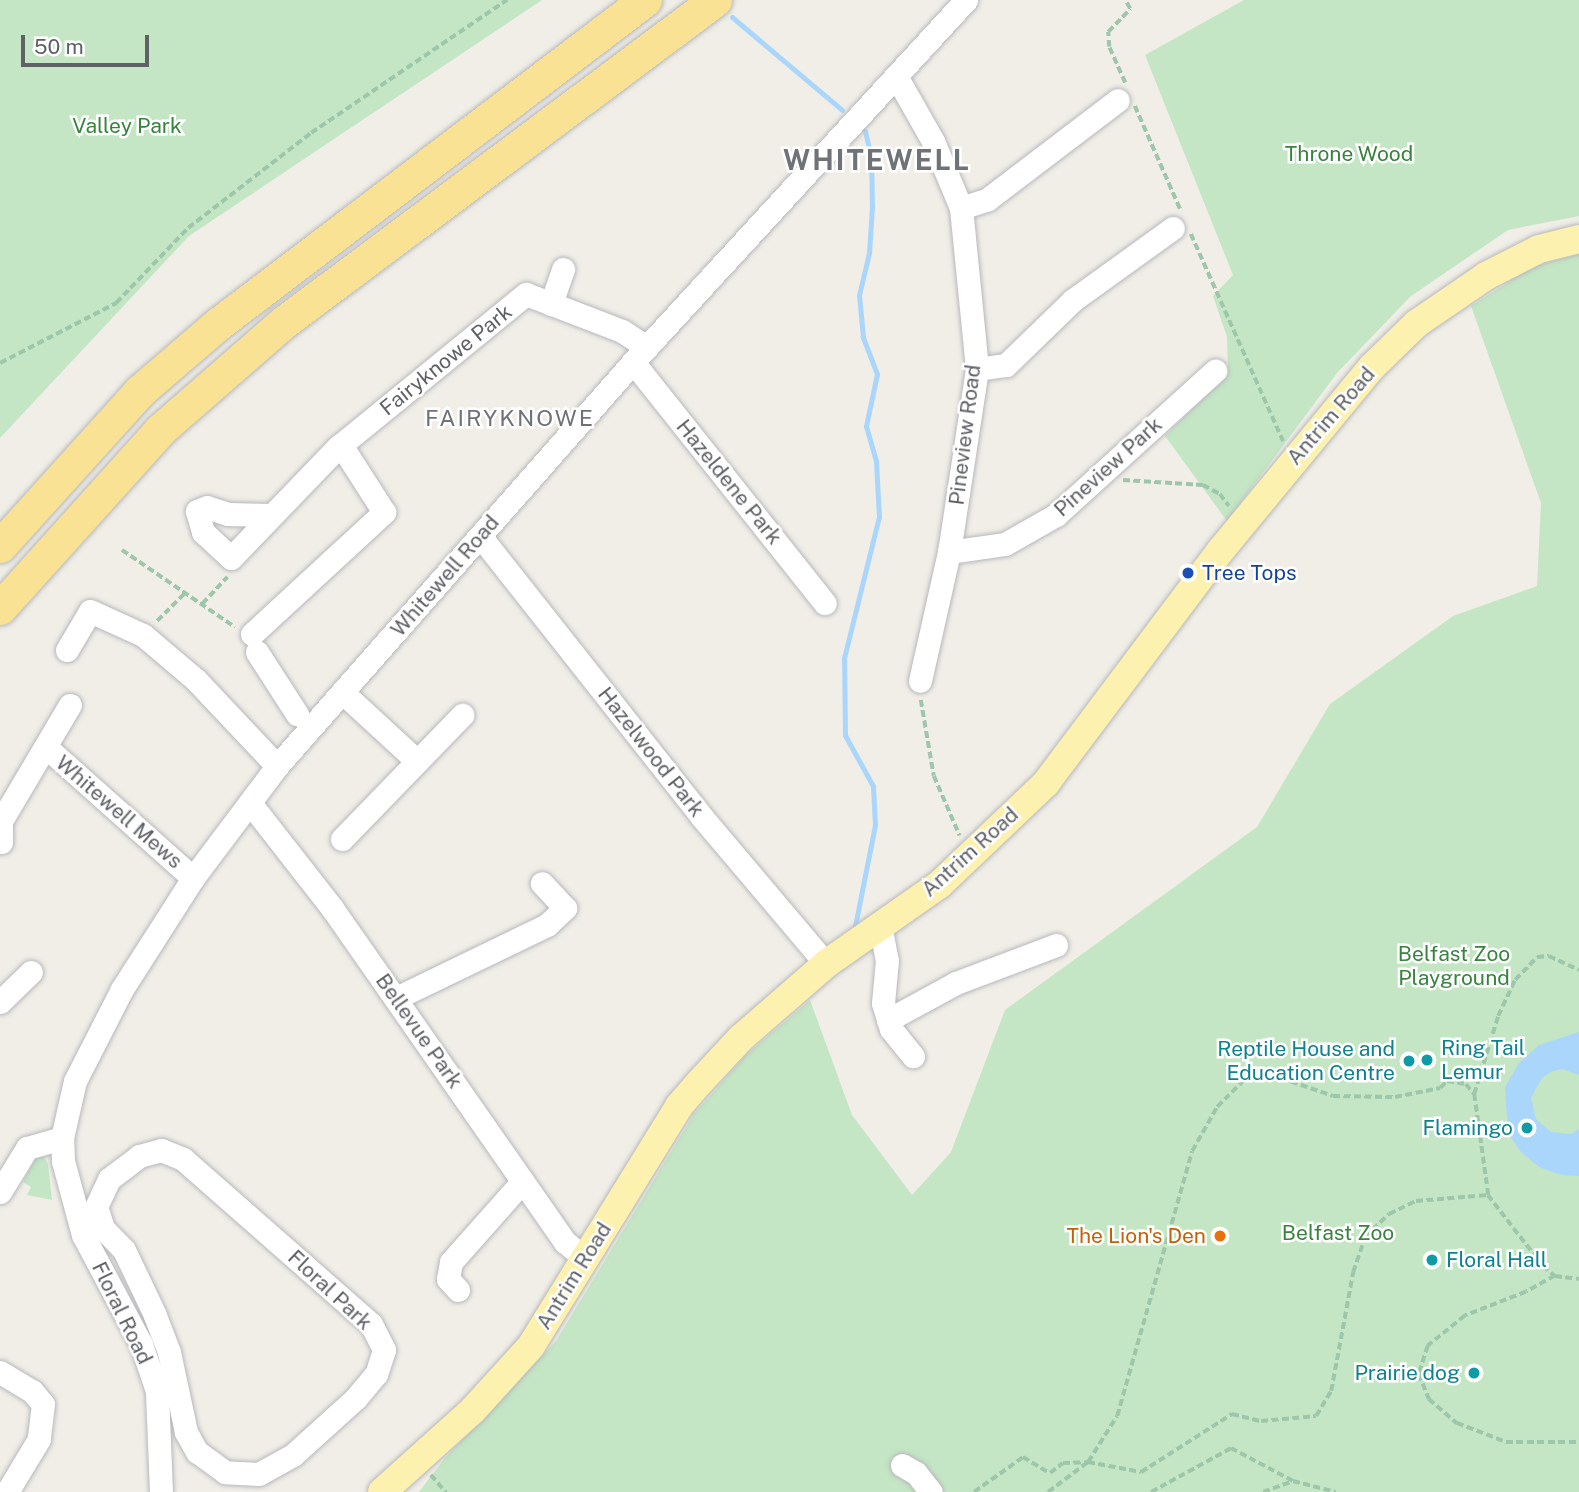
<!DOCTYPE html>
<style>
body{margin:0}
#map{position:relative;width:1579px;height:1492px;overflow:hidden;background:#f0eee7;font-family:"Public Sans",sans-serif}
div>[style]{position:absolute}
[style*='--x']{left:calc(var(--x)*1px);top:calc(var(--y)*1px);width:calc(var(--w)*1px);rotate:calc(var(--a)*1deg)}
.green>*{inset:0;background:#c4e6c5}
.water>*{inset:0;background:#aad6fc}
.stream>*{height:5px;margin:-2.5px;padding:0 2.5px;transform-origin:2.5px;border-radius:2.5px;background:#aad6fc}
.path>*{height:3.5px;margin-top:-1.75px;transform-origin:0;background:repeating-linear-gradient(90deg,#9ec6aa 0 7px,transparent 0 10.5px)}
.roads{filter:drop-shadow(0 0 2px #b7b8bc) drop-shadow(0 0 2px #b7b8bc)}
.minor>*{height:23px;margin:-11.5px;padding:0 11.5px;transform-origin:11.5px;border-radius:11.5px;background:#fff}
.major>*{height:28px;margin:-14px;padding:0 14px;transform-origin:14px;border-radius:14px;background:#fcf1af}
.highway>*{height:33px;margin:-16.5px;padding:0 16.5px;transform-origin:16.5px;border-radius:16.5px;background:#f9e294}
.dots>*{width:19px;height:19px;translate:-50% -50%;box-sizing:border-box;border:4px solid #fff;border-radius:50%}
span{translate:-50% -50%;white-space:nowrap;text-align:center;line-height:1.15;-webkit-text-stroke:5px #fff;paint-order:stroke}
.park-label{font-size:21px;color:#38833e}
.street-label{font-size:21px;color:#5e6166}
.transit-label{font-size:21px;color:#164399}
.left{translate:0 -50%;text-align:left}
.culture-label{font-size:21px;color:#0d838f}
.right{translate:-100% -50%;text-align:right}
.food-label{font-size:21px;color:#c56008}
.neighbourhood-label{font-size:23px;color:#6f7378;letter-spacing:2px}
.district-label{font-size:28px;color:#6f7378;font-weight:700;letter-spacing:2px}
.scale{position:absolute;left:21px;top:35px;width:128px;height:32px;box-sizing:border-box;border:4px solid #5e6166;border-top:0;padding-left:9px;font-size:21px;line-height:24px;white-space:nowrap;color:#5e6166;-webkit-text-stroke:5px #fff;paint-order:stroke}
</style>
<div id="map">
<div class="green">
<div style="clip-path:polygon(0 0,542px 0,189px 236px,0 438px)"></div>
<div style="clip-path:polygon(1244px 0,1579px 0,1579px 216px,1508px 230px,1411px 296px,1337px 373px,1227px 521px,1165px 436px,1228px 373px,1227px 337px,1213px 296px,1233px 275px,1145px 55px)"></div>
<div style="clip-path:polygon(1579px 254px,1579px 1492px,419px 1492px,445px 1458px,556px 1341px,694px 1114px,746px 1055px,810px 1000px,852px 1115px,912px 1195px,951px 1152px,1005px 1010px,1257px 827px,1330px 704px,1453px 616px,1537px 586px,1541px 503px,1471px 306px,1534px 266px)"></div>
<div style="clip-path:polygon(44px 1157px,48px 1164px,52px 1200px,27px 1195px,31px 1187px,23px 1182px,35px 1158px)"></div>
</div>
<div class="water">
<div style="clip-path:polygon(1579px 1032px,1579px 1075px,1562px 1069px,1551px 1072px,1542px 1078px,1531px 1098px,1536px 1119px,1551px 1132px,1571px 1134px,1579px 1129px,1579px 1176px,1561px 1175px,1539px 1167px,1521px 1152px,1508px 1133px,1505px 1087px,1519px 1063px,1539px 1045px)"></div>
</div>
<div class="stream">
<div style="--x:732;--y:17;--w:144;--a:40.2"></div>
<div style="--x:855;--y:926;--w:103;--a:-78.8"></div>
<div style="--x:875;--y:825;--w:39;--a:-93"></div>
<div style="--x:873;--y:786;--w:58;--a:-118.8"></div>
<div style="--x:845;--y:735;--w:77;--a:-90.7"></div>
<div style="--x:844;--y:658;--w:145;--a:-76.1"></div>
<div style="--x:879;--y:517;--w:56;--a:-93.1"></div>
<div style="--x:876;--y:461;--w:36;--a:-106"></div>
<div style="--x:866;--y:426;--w:53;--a:-78.1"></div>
<div style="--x:877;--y:374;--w:40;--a:-111"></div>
<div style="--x:863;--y:337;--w:42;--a:-95.4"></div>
<div style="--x:859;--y:295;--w:43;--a:-76.6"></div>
<div style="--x:869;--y:253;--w:46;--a:-86.3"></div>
<div style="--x:872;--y:207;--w:50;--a:-91.1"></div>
<div style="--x:871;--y:157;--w:27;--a:-103"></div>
</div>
<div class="path">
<div style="--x:1125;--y:83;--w:39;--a:-114"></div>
<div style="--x:1109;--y:47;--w:15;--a:-94"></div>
<div style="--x:1108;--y:32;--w:32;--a:-46"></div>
<div style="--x:1130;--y:9;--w:10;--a:-119"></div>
<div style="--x:1135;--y:106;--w:115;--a:66.3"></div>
<div style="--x:1191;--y:234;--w:227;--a:66"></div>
<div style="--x:0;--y:363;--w:131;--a:-27.3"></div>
<div style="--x:116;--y:303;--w:104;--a:-46.2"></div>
<div style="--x:188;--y:228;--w:155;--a:-37.7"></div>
<div style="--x:311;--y:133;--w:237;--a:-34.2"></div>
<div style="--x:1123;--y:480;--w:80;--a:3.6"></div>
<div style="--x:1203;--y:485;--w:19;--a:28"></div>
<div style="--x:1220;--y:494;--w:15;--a:53"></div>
<div style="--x:122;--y:550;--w:137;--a:34.3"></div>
<div style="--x:202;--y:604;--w:37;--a:-47"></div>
<div style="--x:157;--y:621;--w:40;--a:-45"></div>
<div style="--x:921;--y:700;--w:77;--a:80.3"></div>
<div style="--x:934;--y:776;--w:65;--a:66.6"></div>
<div style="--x:1488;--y:1195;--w:102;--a:-97.9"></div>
<div style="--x:1474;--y:1094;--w:82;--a:-72.9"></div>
<div style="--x:1498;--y:1016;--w:40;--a:-65"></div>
<div style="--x:1515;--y:980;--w:32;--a:-46"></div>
<div style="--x:1537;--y:957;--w:12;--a:-5"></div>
<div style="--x:1549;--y:956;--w:33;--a:25"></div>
<div style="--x:1555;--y:1276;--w:33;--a:151"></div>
<div style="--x:1526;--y:1292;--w:66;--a:158.5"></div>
<div style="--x:1465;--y:1316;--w:48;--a:141"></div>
<div style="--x:1428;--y:1346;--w:29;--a:108"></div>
<div style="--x:1419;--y:1374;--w:27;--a:68"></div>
<div style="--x:1429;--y:1399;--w:37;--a:41"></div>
<div style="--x:1457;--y:1423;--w:53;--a:21.2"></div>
<div style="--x:1506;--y:1442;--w:73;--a:0"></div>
<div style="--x:431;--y:1475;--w:23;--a:49"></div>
<div style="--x:974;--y:1492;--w:60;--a:-35.5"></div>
<div style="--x:1023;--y:1457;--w:31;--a:31"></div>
<div style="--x:1050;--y:1473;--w:16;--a:-38"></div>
<div style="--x:1063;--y:1463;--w:25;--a:-2"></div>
<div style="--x:1088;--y:1462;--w:54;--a:-57.8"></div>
<div style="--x:1117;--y:1416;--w:275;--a:-74.2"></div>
<div style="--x:1192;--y:1151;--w:51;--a:-60.4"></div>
<div style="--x:1217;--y:1107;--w:41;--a:-45"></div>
<div style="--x:1246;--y:1078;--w:35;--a:0"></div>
<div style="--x:1281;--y:1078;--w:55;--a:19.1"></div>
<div style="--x:1333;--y:1096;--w:62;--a:0.9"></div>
<div style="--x:1395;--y:1097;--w:46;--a:-11.3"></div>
<div style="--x:1440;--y:1088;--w:10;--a:-45"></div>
<div style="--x:1447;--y:1081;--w:19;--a:9"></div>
<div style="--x:1466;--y:1084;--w:13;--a:51"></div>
<div style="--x:1048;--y:1492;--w:50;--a:-36.9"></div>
<div style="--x:1088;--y:1462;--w:54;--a:10.7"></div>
<div style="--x:1141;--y:1472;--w:108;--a:-32.5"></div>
<div style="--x:1232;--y:1414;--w:30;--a:14"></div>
<div style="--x:1261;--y:1421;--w:55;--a:-5.2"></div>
<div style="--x:1316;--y:1416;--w:29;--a:-59"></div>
<div style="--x:1331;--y:1391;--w:121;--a:-79.5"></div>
<div style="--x:1353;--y:1272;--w:37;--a:-71"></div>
<div style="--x:1365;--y:1237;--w:33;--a:-44"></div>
<div style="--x:1389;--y:1214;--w:30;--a:-26"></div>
<div style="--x:1416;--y:1201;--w:72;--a:-4.8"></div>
<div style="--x:1488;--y:1195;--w:90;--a:52.2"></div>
<div style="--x:1543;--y:1266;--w:16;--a:40"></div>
<div style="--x:1555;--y:1276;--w:24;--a:7"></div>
<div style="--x:1151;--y:1492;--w:91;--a:-28.8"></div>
<div style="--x:1231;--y:1448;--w:70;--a:28"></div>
<div style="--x:1293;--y:1481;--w:44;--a:14.3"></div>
<div style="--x:1263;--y:1492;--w:32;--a:-20"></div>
</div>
<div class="roads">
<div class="minor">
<div style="--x:896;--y:76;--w:75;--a:60.4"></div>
<div style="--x:933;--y:141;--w:73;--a:67.3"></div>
<div style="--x:961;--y:208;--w:162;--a:84.3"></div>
<div style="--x:977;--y:369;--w:185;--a:98.7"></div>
<div style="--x:949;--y:552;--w:132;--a:102.7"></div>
<div style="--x:961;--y:208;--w:28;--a:-18"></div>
<div style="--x:988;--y:199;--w:163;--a:-37.3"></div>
<div style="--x:551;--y:304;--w:37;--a:-71"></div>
<div style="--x:633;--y:362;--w:308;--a:51.5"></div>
<div style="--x:977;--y:369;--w:29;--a:-8"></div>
<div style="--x:1006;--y:365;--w:93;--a:-44.1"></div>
<div style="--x:1073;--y:300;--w:123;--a:-35.8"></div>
<div style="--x:270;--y:515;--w:42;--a:-178.6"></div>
<div style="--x:228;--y:514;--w:22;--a:-162"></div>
<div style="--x:207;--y:507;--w:11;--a:158"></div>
<div style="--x:197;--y:511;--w:22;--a:74"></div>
<div style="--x:203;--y:532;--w:38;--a:43"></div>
<div style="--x:231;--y:558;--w:153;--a:-46.1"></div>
<div style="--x:337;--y:448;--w:244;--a:-39.2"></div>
<div style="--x:526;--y:294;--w:103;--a:21.1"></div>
<div style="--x:622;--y:331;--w:30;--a:33"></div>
<div style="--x:480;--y:536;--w:357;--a:51.7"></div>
<div style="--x:701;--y:816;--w:194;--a:49.8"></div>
<div style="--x:949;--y:552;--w:57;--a:-8.1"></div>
<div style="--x:1005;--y:544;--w:59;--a:-29.6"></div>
<div style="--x:1056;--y:515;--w:215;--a:-42.2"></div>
<div style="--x:252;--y:634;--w:180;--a:-42.7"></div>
<div style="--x:384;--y:512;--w:80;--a:-122.7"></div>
<div style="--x:67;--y:650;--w:45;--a:-59.5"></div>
<div style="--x:90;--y:611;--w:58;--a:24.4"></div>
<div style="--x:143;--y:635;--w:70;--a:40.3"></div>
<div style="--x:196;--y:680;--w:118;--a:46.7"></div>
<div style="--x:257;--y:652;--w:74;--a:57.2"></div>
<div style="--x:342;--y:692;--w:100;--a:42.6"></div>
<div style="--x:46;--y:747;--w:197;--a:41.7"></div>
<div style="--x:250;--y:803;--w:133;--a:52"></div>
<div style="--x:332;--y:908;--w:407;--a:55.1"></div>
<div style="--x:565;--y:1242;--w:27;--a:39"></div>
<div style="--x:342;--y:839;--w:173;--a:-45.9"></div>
<div style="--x:1;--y:842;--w:21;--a:-90"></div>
<div style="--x:1;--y:821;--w:135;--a:-59.3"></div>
<div style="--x:880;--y:925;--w:36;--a:79"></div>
<div style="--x:887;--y:960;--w:43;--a:95.3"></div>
<div style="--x:883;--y:1003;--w:27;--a:73"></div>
<div style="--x:891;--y:1029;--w:35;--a:51"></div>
<div style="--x:396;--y:998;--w:168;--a:-25.8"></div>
<div style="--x:547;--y:925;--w:25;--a:-43"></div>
<div style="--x:565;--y:908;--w:34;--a:-133"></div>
<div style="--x:0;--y:1002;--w:43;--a:-44.1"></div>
<div style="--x:888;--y:1020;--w:77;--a:-28.6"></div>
<div style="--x:956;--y:983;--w:107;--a:-20.8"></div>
<div style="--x:161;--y:1150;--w:24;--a:22"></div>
<div style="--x:183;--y:1159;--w:250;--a:41.3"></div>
<div style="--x:371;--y:1324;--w:29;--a:63"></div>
<div style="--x:384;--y:1350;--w:25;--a:108"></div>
<div style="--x:376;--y:1374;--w:31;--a:130"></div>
<div style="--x:356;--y:1398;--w:85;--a:137.9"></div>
<div style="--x:293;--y:1455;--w:39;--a:151"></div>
<div style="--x:259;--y:1474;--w:34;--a:-177"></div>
<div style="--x:225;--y:1472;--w:34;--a:-144"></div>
<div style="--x:197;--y:1452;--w:23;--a:-119"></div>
<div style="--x:186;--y:1432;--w:82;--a:-102"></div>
<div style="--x:169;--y:1352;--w:40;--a:-111"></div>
<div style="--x:155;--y:1315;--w:72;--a:-115.5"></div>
<div style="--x:124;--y:1250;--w:30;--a:-134"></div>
<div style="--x:103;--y:1228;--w:22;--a:-108"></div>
<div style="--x:96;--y:1207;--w:31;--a:-65"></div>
<div style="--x:109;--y:1179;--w:38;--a:-37"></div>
<div style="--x:139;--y:1156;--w:23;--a:-15"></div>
<div style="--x:0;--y:1192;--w:52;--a:-58.5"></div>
<div style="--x:27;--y:1148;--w:36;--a:-16"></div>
<div style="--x:458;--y:1290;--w:15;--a:-132"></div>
<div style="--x:448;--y:1279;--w:17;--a:-80"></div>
<div style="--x:451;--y:1262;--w:108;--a:-48.4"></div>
<div style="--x:0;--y:1372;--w:37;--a:31"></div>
<div style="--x:32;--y:1391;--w:17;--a:50"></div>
<div style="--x:43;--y:1404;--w:35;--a:97"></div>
<div style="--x:39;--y:1439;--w:62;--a:121.1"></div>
<div style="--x:902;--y:1465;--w:16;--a:30"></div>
<div style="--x:916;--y:1473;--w:24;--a:52"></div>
<div style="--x:161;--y:1492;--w:101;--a:-92.3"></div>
<div style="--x:157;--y:1391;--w:50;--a:-108.8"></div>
<div style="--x:141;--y:1344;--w:123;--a:-118"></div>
<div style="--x:83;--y:1235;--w:77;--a:-105.1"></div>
<div style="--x:63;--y:1161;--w:23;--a:-92"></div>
<div style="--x:62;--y:1138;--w:58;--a:-77.2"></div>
<div style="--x:75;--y:1081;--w:103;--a:-62.9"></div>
<div style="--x:122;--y:989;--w:132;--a:-57.4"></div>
<div style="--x:193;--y:878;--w:140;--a:-53.1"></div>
<div style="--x:277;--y:766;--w:538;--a:-48.61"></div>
<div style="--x:633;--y:362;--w:492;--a:-47.4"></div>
</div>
<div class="major">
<div style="--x:382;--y:1492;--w:122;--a:-42"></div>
<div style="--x:473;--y:1410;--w:86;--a:-47.8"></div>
<div style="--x:531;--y:1346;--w:282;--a:-58.3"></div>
<div style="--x:679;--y:1106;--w:30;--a:-49"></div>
<div style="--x:699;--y:1083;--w:62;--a:-47"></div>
<div style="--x:741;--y:1038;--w:113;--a:-41"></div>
<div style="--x:826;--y:964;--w:138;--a:-35"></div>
<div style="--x:939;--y:885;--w:148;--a:-43.6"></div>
<div style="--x:1046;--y:783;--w:291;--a:-53.1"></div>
<div style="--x:1221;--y:550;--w:237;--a:-50.5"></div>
<div style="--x:1372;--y:367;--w:62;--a:-44.3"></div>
<div style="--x:1416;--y:324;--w:85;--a:-34.4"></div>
<div style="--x:1486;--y:276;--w:59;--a:-27"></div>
<div style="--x:1539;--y:249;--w:41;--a:-14"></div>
</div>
<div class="highway">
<div style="--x:0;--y:546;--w:209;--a:-47.9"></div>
<div style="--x:140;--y:391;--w:103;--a:-40.7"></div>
<div style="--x:218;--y:324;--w:536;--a:-37.19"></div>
<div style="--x:0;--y:608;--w:239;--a:-48"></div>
<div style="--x:160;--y:430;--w:164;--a:-41.1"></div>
<div style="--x:284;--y:322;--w:538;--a:-36.76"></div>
</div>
</div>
<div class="dots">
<div style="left:1188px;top:573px;background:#1a4fb4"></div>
<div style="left:1427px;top:1060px;background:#0f9aa8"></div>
<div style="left:1409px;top:1061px;background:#0f9aa8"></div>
<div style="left:1527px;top:1128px;background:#0f9aa8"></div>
<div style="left:1220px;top:1236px;background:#e8710a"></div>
<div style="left:1432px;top:1260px;background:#0f9aa8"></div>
<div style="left:1474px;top:1373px;background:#0f9aa8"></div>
</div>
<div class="park-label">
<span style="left:127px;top:126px">Valley Park</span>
<span style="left:1349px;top:154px">Throne Wood</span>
<span style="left:1454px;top:966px">Belfast Zoo<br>Playground</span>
<span style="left:1338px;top:1233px">Belfast Zoo</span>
</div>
<div class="street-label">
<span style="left:446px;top:360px;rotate:-39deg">Fairyknowe Park</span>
<span style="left:1331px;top:416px;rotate:-49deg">Antrim Road</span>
<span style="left:965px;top:435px;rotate:-83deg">Pineview Road</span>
<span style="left:1108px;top:467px;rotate:-42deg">Pineview Park</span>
<span style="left:729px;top:482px;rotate:51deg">Hazeldene Park</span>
<span style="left:445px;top:576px;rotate:-49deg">Whitewell Road</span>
<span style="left:651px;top:752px;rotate:52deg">Hazelwood Park</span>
<span style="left:119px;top:812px;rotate:41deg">Whitewell Mews</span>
<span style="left:970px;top:852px;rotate:-42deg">Antrim Road</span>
<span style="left:419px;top:1031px;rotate:55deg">Bellevue Park</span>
<span style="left:574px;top:1276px;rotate:-58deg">Antrim Road</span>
<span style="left:330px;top:1290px;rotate:43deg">Floral Park</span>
<span style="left:122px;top:1313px;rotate:64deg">Floral Road</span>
</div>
<div class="transit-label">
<span class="left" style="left:1202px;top:573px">Tree Tops</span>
</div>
<div class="culture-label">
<span class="left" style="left:1441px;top:1060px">Ring Tail<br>Lemur</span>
<span class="right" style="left:1395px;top:1061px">Reptile House and<br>Education Centre</span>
<span class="right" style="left:1513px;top:1128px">Flamingo</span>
<span class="left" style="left:1446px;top:1260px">Floral Hall</span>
<span class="right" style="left:1460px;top:1373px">Prairie dog</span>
</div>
<div class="food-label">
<span class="right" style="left:1206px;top:1236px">The Lion's Den</span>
</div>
<div class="neighbourhood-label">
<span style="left:510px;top:418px">FAIRYKNOWE</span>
</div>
<div class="district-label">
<span style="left:877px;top:160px">WHITEWELL</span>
</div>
<div class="scale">50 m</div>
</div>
